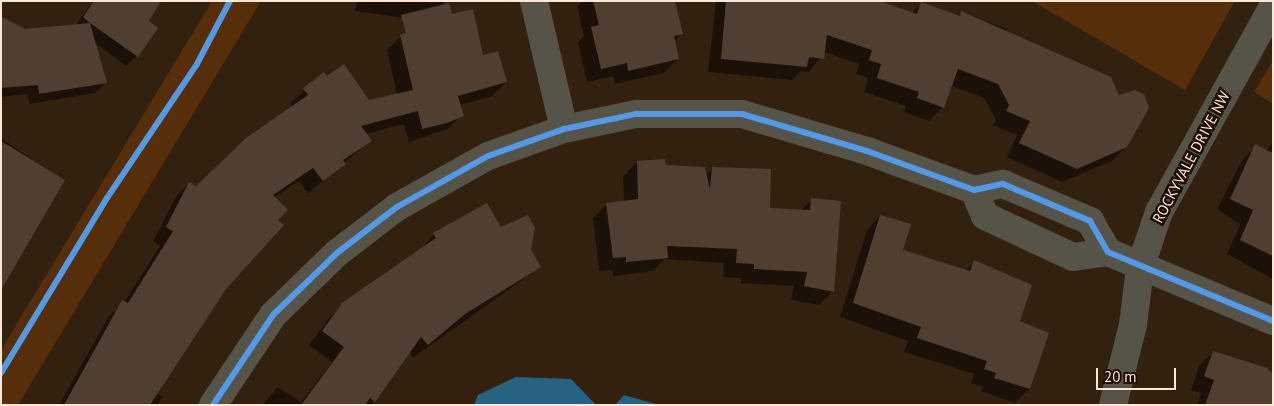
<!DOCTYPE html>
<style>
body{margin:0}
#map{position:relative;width:1274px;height:406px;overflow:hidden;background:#332110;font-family:"PT Sans",sans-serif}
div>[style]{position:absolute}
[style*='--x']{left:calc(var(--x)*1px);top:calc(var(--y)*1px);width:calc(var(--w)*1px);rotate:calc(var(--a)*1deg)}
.green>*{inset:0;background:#562e09}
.water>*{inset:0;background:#286281}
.shadow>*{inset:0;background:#0007}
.building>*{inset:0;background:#503f30}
.minor>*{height:28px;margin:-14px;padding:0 14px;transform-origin:14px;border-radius:14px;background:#565448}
.cycleway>*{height:6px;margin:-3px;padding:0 3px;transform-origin:3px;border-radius:3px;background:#5399e6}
span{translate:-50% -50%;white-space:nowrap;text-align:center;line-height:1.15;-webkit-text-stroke:5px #200d01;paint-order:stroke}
.street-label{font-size:15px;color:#ffe7d7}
.frame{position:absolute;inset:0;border:2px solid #ffe7d7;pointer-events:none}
.scale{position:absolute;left:1096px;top:368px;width:80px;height:22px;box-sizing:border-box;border:2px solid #ffe7d7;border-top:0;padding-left:6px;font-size:15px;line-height:18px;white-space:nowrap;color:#ffe7d7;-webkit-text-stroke:4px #200d01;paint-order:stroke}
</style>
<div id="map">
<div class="green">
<div style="clip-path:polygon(212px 1px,261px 1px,18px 405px,1px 405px,1px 350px)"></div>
<div style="clip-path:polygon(1032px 1px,1235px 1px,1185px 90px)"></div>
<div style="clip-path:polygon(1273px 60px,1273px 104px,1254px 92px)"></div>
</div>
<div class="water">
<div style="clip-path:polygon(516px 377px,571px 379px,596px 405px,474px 405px,478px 395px)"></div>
<div style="clip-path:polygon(624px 395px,659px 405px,615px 405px)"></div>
</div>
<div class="shadow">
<div style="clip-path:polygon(93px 1px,159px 1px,147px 21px,137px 56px,126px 66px,95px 43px,105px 83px,95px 93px,29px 104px,28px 94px,1px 97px,1px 15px,25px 31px,75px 26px)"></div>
<div style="clip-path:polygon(357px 1px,445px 1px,430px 22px,355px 11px)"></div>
<div style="clip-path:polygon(582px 1px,678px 1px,674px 5px,681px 34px,674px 41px,678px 59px,664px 73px,615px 84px,613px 76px,587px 82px,578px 42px,584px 36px,577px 6px)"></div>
<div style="clip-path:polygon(716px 1px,875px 1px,911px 14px,921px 4px,958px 16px,962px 12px,1007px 29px,1006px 33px,1126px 147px,1112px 161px,1062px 182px,1007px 157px,1017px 135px,993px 125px,996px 120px,984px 98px,952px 86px,943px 107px,929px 121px,904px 112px,906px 106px,864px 92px,868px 78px,856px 74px,859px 64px,824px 52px,809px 72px,801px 71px,792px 80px,708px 72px)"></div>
<div style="clip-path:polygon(401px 36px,482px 57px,506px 82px,492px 96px,459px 105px,462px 115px,448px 129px,409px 142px,404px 124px,366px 134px,370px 141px,308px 194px,299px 181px,274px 197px,277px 220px,196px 329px,156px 393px,162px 397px,157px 405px,59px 405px,109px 316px,124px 303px,160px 246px,153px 241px,176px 197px,189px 183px,197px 187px,293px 107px,290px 103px,324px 74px,368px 101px,397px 95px,387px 50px)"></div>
<div style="clip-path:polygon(1px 138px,63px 180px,1px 284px)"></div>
<div style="clip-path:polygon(1273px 143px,1273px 279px,1227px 254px,1240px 224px,1217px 209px,1242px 160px,1256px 146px,1265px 151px)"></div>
<div style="clip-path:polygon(637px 162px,706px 175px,712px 169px,769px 209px,800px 211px,811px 200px,833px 291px,819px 305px,791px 300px,794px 286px,741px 283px,741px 278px,723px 277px,724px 263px,664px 259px,653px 271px,613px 276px,612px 270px,599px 271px,593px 218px,607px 204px,624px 202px,623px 176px)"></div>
<div style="clip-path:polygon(880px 216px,902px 251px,965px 271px,974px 262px,1019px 321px,1029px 389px,1015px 403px,981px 391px,983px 387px,971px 383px,974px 374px,904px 352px,908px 341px,840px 317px,867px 230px)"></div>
<div style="clip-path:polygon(500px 229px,530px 249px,540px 267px,413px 358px,409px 352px,371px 405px,262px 405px,278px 387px,301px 402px,332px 362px,309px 345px,330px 317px,421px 250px,434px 234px)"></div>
<div style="clip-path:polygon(1213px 352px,1273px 405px,1197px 405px,1201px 393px,1191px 390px,1199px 366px)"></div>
</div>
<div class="building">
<div style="clip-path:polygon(94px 1px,161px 1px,149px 21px,158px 28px,138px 57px,90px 23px,107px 83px,39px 94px,38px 85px,1px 88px,1px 16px,25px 29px,90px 23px,83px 17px)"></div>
<div style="clip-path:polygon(593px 1px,675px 1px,683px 34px,674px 36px,679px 59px,628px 71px,627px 63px,601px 69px,591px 27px,599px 25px)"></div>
<div style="clip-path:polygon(726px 1px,879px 1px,917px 14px,921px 2px,960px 16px,961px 11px,1111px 77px,1119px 95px,1135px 90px,1144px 94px,1149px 108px,1127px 147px,1077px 169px,1019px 143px,1030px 121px,1006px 111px,1009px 105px,998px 84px,958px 69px,944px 108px,917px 98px,919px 92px,877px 78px,881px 64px,869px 60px,872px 50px,827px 35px,824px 59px,809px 57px,807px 67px,721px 59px)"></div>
<div style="clip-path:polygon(449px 3px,452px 14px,473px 9px,483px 55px,498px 51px,507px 82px,458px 96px,464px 116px,447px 123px,422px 129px,418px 111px,361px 126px,372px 141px,343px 160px,346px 164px,323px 181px,313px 168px,273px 195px,288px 210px,278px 220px,284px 225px,226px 289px,150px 405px,64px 405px,122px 300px,128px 303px,173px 231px,166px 227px,189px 182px,196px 186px,246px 138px,308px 95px,303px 88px,324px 72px,327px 76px,344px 64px,369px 100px,413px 90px,400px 35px,406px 33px,401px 15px)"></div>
<div style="clip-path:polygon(1px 141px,65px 180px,1px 290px)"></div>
<div style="clip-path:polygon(1255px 144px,1273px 153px,1273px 256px,1240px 240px,1253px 210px,1230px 199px)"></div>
<div style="clip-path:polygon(665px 159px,666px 165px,705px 167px,710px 189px,712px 167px,771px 169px,770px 208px,810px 210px,811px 198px,841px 201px,834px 292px,804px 286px,807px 272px,754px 269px,754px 264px,736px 263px,737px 249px,667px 246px,668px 258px,626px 262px,626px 257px,613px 258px,606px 203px,638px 199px,637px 161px)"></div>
<div style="clip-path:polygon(487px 203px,501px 227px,528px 215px,535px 228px,531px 249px,541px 267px,465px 314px,428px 345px,421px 337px,375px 402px,370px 398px,365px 405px,301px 405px,344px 347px,322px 331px,343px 302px,436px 238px,433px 233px)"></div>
<div style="clip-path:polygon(880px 215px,911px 224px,903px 250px,970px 271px,974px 260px,1032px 285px,1020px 321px,1049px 333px,1030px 389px,994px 378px,996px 373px,984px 369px,987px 361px,917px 338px,921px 327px,853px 303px)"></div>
<div style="clip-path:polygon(1213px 351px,1267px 368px,1273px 374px,1273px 405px,1205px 405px,1214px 380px,1204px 376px)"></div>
</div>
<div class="minor">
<div style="--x:534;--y:1;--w:131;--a:76.8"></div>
<div style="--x:974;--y:190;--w:28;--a:67"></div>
<div style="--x:985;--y:216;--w:97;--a:25"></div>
<div style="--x:1073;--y:257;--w:35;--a:-8"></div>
<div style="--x:213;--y:405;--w:108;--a:-56.3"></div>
<div style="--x:273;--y:315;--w:89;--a:-44.1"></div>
<div style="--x:337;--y:253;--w:76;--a:-37.5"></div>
<div style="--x:397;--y:207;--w:104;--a:-29.3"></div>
<div style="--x:488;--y:156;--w:81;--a:-19.6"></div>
<div style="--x:564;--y:129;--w:74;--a:-11.8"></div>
<div style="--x:636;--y:114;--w:106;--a:0"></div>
<div style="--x:742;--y:114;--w:130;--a:16.5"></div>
<div style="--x:867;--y:151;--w:114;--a:20"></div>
<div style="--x:974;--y:190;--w:30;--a:-12"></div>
<div style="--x:1003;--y:184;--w:95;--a:23"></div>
<div style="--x:1090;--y:221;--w:36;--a:60"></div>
<div style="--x:1108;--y:252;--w:179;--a:22.7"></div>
<div style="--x:1113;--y:405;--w:82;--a:-76"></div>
<div style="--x:1133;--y:325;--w:57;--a:-83"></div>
<div style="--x:1140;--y:268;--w:59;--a:-71.3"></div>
<div style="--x:1159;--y:212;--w:235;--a:-61"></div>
</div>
<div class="cycleway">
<div style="--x:1;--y:373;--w:205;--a:-58.8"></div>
<div style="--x:107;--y:198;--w:161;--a:-56.1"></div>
<div style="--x:197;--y:64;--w:71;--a:-62.4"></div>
<div style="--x:213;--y:405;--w:108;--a:-56.3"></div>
<div style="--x:273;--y:315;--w:89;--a:-44.1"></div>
<div style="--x:337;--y:253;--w:76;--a:-37.5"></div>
<div style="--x:397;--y:207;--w:104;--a:-29.3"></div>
<div style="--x:488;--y:156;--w:81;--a:-19.6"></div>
<div style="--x:564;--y:129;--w:74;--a:-11.8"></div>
<div style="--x:636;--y:114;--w:106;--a:0"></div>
<div style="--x:742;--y:114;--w:130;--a:16.5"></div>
<div style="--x:867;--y:151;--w:114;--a:20"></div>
<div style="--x:974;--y:190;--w:30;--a:-12"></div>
<div style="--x:1003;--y:184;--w:95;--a:23"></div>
<div style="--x:1090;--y:221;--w:36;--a:60"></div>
<div style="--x:1108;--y:252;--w:179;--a:22.7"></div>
</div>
<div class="street-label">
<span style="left:1191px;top:157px;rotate:-62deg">ROCKYVALE DRIVE NW</span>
</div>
<div class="frame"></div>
<div class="scale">20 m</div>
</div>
